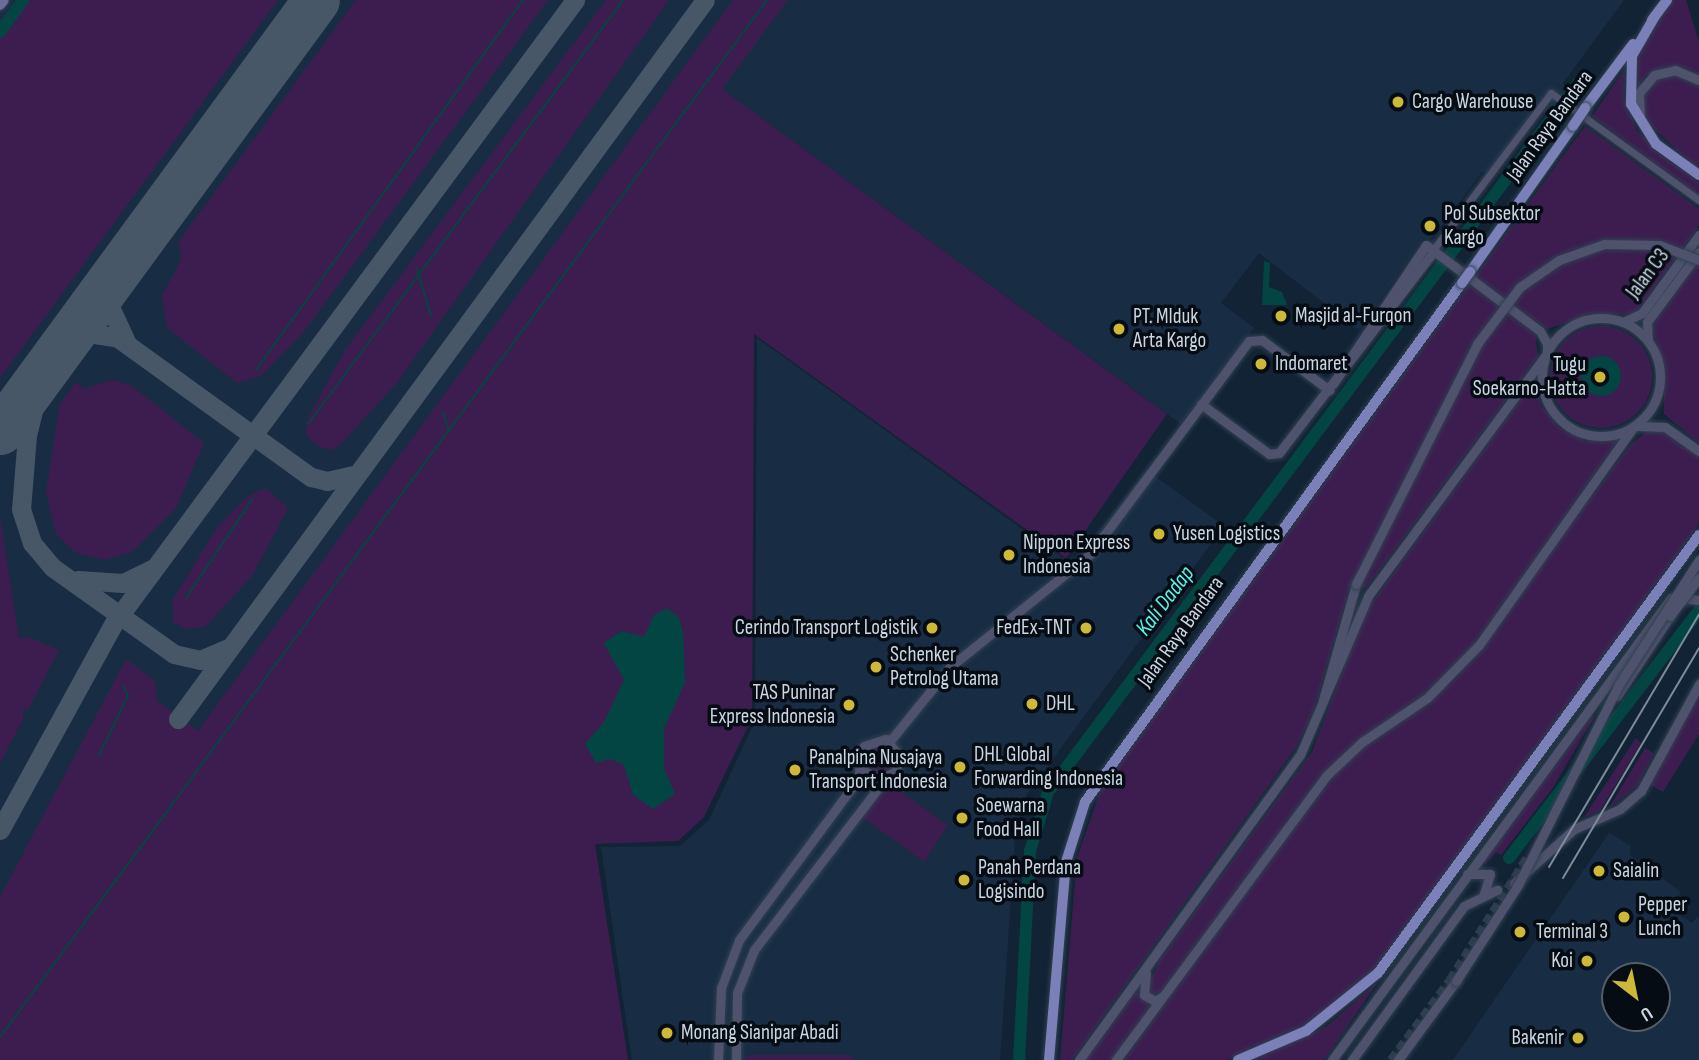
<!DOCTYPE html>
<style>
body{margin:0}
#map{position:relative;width:1699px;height:1060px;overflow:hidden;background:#122335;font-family:"Sofia Sans Condensed",sans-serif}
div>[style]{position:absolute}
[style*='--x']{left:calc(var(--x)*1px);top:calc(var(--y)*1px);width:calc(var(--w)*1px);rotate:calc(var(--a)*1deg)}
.built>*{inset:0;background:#182d44}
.green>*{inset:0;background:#3d1d50}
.round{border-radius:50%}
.water>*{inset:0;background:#034543}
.stream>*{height:2px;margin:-1px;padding:0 1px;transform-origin:1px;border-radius:1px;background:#034543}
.river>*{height:12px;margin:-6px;padding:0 6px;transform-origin:6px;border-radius:6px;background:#034543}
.taxiway>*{height:19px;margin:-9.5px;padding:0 9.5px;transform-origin:9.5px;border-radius:9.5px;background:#485768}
.runway>*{height:47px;margin:-23.5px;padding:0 23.5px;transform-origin:23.5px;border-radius:23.5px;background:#485768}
.tertiary-tunnel>*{height:9px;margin-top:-4.5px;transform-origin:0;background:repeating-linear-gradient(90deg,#2e3e4f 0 9px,transparent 0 13.5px)}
.roads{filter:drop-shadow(0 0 2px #304051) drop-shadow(0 0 2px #304051)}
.minor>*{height:7px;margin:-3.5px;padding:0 3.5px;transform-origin:3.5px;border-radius:3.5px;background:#4f526d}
.tertiary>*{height:9px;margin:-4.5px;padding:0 4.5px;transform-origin:4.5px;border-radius:4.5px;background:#4f526d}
.tertiary>.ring{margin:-4.5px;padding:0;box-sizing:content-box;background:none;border:9px solid #4f526d;border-radius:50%}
.secondary>*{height:10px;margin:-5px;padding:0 5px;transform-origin:5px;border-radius:5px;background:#696c97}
.primary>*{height:10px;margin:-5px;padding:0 5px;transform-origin:5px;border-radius:5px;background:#7c80b8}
.tram>*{height:2px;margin:-1px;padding:0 1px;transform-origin:1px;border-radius:1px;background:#7e8b9a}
.bridges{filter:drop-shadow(0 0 2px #304051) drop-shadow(0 0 2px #304051)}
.tertiary-bridge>*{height:9px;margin:-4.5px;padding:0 4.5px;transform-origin:4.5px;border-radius:4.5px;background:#4f526d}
.primary-bridge>*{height:10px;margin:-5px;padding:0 5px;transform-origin:5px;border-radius:5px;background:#7c80b8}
.dots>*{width:19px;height:19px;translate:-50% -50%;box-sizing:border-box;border:4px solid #060c14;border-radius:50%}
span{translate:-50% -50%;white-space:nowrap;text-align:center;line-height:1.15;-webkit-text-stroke:7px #060c14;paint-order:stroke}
.poi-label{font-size:21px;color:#cbd6e2}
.left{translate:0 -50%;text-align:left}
.right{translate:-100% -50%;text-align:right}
.street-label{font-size:21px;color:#cbd6e2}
.water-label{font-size:23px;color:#58f4eb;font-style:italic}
.north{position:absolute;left:1601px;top:962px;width:70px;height:70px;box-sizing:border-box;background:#060c14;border:2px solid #555d66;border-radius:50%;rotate:148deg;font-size:19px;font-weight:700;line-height:28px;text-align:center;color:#cbd6e2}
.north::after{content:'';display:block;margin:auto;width:24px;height:32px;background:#ceb837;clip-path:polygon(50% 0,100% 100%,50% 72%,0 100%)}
</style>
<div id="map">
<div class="built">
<div style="clip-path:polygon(9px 0,1624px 0,1563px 83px,1579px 102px,1567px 118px,1554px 109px,1538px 114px,1491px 178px,1482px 172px,1432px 238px,1423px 238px,1359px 330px,1259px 253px,1221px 303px,1254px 328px,1181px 424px,722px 89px,465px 432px,0 956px,0 11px)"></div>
<div style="clip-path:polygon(757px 338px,1072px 565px,1146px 470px,1224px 526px,1027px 794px,1016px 823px,1000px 1060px,632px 1060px,601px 847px,680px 846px,709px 820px,755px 721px)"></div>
<div style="clip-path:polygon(evenodd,1609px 833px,1631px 846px,1630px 855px,1681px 892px,1670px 909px,1692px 923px,1699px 915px,1699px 1060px,1453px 1060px,1609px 833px,1615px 976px,1657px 976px,1657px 1018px,1615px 1018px,1615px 976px)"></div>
</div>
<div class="green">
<div style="clip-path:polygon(16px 0,278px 0,0 378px,0 20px)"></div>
<div style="clip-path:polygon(356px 0,548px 0,303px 333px,261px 376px,237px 383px,167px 328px,162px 296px,181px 260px,179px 241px)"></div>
<div style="clip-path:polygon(606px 0,669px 0,396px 384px,341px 444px,332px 450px,319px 447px,307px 436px,306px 422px,345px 350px)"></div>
<div style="clip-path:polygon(733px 0,788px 0,722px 89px,1167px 414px,1066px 558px,754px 334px,752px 718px,704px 817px,678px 841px,595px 844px,628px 1060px,0 1060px,0 897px,126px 659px,155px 681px,157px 701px,198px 731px)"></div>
<div style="clip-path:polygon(1672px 0,1686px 0,1699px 42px,1699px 76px,1665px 67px,1645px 76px,1636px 93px,1632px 68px,1643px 40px)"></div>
<div style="clip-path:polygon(1625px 69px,1624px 97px,1637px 131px,1699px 183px,1699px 196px,1592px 116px)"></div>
<div style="clip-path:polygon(1673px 73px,1699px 84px,1699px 171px,1642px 117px,1642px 91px,1651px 80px)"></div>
<div style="clip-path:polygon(1585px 126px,1699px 209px,1699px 226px,1635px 314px,1589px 315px,1547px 329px,1474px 278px)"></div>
<div style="clip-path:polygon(1699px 261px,1699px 443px,1664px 414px,1664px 364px,1651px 327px)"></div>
<div style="clip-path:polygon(1470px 283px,1535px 332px,1538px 357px,1366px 588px,1351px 583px,1313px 713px,1296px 747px,1072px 1060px,1060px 1060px,1077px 858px,1101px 789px)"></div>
<div class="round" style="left:1550px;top:326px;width:102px;height:102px"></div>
<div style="clip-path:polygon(1536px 378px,1540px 404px,1558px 427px,1586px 441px,1619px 439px,1471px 649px,1430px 690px,1350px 747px,1163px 991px,1152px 995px,1149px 984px,1160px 959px,1312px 752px,1365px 612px)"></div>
<div style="clip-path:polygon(113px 380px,132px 386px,204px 443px,176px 508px,132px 552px,105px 560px,76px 553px,56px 534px,46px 492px,60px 404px,76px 382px,84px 389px)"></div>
<div style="clip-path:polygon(1663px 430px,1699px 453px,1699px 524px,1370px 975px,1313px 1023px,1226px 1060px,1124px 1060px,1327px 782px,1351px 756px,1455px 679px,1631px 444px,1646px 432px)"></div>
<div style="clip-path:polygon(266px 488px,288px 508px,252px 576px,205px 627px,185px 629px,173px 622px,173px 599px,217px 528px,248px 496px)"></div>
<div style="clip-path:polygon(0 516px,19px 639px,29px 637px,59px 650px,28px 710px,23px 708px,23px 719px,0 763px)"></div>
<div style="clip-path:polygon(1699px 688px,1699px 734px,1663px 792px,1649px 784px)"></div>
<div style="clip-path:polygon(1592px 712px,1594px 718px,1552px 789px,1501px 855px,1496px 852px,1485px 864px,1479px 863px)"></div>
<div style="clip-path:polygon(1636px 738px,1641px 743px,1600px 811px,1584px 817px)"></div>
<div class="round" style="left:867px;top:745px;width:26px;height:26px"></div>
<div style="clip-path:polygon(1645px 748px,1654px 753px,1637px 786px,1609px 808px)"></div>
<div style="clip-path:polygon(891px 785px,948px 825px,924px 862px,857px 813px,880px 787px)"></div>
<div style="clip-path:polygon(1378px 982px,1324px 1060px,1253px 1060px,1326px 1027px)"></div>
<div style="clip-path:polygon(1137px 990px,1151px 1007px,1113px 1060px,1086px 1060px)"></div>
<div style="clip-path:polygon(751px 1055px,849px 1055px,855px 1060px,741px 1060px)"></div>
</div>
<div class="water">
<div style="clip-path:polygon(1264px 261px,1270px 263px,1269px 287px,1282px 292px,1287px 305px,1262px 305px)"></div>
<div class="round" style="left:1581px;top:356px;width:40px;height:40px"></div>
<div style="clip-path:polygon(667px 608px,679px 618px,683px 632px,685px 682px,664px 729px,664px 768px,675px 794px,653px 809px,633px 795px,624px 765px,610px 759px,596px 763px,585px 744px,604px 722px,624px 680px,604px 643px,621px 631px,644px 637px,654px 615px)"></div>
</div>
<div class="stream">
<div style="--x:417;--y:269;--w:49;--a:73.4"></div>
<div style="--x:256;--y:370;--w:456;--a:-54.2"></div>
<div style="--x:443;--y:412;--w:20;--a:72"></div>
<div style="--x:308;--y:424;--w:528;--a:-53.39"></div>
<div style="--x:186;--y:598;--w:120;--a:-56.2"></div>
<div style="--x:99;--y:756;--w:68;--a:-64.6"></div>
<div style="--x:128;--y:695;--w:10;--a:-119"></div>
<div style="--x:0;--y:1037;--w:1290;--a:-53.51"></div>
</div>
<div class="river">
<div style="--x:0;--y:32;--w:39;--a:-54"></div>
<div style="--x:1509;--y:858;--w:312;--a:-52.5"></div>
<div style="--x:1019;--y:1060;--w:209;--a:-87"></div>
<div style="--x:1030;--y:851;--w:62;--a:-73"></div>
<div style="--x:1048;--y:792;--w:885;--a:-53.22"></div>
</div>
<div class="taxiway">
<div style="--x:117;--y:271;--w:37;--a:101"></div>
<div style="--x:110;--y:307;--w:38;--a:65"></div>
<div style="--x:60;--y:349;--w:32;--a:-30"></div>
<div style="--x:88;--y:333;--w:30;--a:9"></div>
<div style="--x:118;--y:338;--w:238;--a:35.8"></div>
<div style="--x:311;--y:477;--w:16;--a:14"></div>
<div style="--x:327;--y:481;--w:27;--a:-13"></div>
<div style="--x:58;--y:352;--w:44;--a:117.1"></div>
<div style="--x:38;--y:391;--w:45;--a:104"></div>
<div style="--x:27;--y:435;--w:74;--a:94.6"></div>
<div style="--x:21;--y:509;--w:36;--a:72"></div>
<div style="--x:32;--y:543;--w:31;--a:50"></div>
<div style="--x:52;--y:567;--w:150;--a:35.5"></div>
<div style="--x:174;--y:654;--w:27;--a:13"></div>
<div style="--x:200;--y:660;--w:30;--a:-23"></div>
<div style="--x:78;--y:580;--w:45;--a:3.8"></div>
<div style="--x:123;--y:583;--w:32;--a:-26"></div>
<div style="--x:178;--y:719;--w:891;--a:-53.76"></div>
<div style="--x:0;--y:830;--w:236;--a:-61.2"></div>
<div style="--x:114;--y:623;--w:775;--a:-53.5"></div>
</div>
<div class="runway">
<div style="--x:0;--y:431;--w:534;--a:-53.75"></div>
</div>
<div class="tertiary-tunnel">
<div style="--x:1391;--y:1060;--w:99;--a:-53.6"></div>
<div style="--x:1450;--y:980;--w:146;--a:-57.8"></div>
</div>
<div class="roads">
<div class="minor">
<div style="--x:1433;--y:250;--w:196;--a:-53.1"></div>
<div style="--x:1551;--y:93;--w:183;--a:35.9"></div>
</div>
<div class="tertiary">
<div style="--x:1640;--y:115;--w:22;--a:-93"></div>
<div style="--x:1639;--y:93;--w:23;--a:-50"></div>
<div style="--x:1654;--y:75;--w:22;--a:-13"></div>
<div style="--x:1675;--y:70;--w:26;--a:23"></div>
<div class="ring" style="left:1542px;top:318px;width:109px;height:109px"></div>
<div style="--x:1623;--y:322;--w:21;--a:-25"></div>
<div style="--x:1642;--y:313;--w:97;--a:-53.8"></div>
<div style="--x:1648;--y:341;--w:19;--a:-93"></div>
<div style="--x:1647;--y:322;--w:87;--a:-53.4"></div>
<div style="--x:1201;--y:404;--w:84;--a:36.3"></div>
<div style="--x:1269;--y:454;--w:10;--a:-6"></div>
<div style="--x:1279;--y:453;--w:255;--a:-52.5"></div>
<div style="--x:1636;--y:426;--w:29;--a:2"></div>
<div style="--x:1665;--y:427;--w:42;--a:35.2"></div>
<div style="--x:1680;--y:598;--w:19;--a:6"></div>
<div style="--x:1617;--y:696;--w:96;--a:-56.5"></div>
<div style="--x:1323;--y:700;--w:121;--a:-74.1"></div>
<div style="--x:890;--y:741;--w:95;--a:-51"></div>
<div style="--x:950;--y:667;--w:180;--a:-38.9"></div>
<div style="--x:1090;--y:554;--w:266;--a:-53.3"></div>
<div style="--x:1249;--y:341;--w:13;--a:-4"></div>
<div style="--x:1262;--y:340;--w:84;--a:36.7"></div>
<div style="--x:1467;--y:874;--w:23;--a:0"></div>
<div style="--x:1490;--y:874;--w:21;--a:107"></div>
<div style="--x:1514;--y:883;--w:81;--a:-42"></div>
<div style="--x:1574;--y:829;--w:50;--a:-23.5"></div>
<div style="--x:1620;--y:809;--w:28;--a:-41"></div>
<div style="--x:1641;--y:791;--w:122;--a:-61.5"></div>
<div style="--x:1146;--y:973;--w:22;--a:95"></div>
<div style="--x:1144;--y:995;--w:13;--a:29"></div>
<div style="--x:1155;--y:1001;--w:9;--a:-32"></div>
<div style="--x:718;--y:1060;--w:72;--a:-87.6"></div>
<div style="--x:721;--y:988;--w:51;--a:-69.4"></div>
<div style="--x:739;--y:940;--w:197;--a:-53.5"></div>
<div style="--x:856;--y:782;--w:6;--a:-59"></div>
<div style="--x:859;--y:777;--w:23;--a:-88"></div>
<div style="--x:860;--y:754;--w:9;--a:-63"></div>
<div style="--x:864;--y:746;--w:23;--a:-18"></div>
<div style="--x:886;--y:739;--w:23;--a:52"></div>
<div style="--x:900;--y:757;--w:16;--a:108"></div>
<div style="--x:895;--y:772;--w:15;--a:157"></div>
<div style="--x:881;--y:778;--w:17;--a:-159"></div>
<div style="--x:865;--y:772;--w:11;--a:-117"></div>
<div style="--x:736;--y:1060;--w:67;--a:-89.1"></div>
<div style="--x:737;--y:993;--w:46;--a:-68.4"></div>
<div style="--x:754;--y:950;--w:217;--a:-52.5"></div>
<div style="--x:1079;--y:1060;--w:377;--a:-54.1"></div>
<div style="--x:1300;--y:755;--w:173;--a:-66.8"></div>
<div style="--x:1368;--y:596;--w:302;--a:-53.6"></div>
<div style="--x:1547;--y:353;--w:9;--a:-90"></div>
<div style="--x:1547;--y:344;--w:15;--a:-118"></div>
<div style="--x:1540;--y:331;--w:143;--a:-143"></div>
<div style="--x:1426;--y:245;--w:167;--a:123.8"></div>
<div style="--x:1116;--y:1060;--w:355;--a:-53.5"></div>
<div style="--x:1327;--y:775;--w:48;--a:-43.3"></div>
<div style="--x:1362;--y:742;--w:78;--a:-34.1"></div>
<div style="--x:1427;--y:698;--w:74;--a:-45.5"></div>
<div style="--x:1479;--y:645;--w:268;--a:-54.7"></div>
<div style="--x:1332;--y:1060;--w:573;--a:-53.73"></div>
<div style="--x:1352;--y:1060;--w:190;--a:-54"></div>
<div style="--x:1464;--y:906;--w:37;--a:-26"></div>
<div style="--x:1398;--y:1060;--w:98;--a:-53.7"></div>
</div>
<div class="secondary">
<div style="--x:0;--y:5;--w:6;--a:-51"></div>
</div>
<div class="primary">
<div style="--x:1655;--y:16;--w:46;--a:119.9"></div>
<div style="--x:1632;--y:56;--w:48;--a:91.2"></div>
<div style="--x:1631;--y:104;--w:47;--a:58"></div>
<div style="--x:1656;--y:144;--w:53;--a:35.8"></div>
<div style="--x:1652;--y:20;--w:25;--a:-53"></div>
<div style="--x:1585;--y:108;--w:80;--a:-53.1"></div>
<div style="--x:1470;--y:272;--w:179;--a:-54.8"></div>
<div style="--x:1049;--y:1060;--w:199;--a:-85.1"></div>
<div style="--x:1066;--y:862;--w:63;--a:-72.4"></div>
<div style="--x:1085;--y:802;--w:641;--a:-54.01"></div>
<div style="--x:1238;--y:1060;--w:74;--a:-23.1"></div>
<div style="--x:1306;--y:1031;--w:92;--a:-38.9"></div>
<div style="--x:1378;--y:973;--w:543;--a:-53.76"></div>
</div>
</div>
<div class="tram">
<div style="--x:1549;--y:867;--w:294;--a:-59.3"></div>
<div style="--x:1563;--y:878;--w:267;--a:-59.4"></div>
</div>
<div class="bridges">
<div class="tertiary-bridge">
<div style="--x:1356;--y:584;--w:269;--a:-63.2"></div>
<div style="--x:1477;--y:344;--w:71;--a:-53"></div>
<div style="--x:1520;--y:287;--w:47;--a:-34.7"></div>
<div style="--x:1559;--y:260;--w:48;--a:-19.6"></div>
<div style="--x:1604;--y:244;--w:55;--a:1"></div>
<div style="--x:1659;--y:245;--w:43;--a:20.6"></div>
<div style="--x:1670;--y:616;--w:48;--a:-52.7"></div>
<div style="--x:1456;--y:981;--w:114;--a:-57.1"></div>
<div style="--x:1518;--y:885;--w:223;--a:-63.3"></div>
<div style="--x:1618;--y:686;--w:150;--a:-57.3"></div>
</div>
<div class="primary-bridge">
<div style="--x:1573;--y:126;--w:22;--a:-56"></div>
<div style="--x:1462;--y:283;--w:14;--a:-54"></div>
</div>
</div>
<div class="dots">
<div style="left:1398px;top:102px;background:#ceb837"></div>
<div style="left:1430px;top:226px;background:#ceb837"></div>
<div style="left:1281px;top:316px;background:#ceb837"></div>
<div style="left:1119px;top:329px;background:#ceb837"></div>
<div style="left:1261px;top:364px;background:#ceb837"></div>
<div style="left:1600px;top:377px;background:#ceb837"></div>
<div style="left:1159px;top:534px;background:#ceb837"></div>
<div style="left:1009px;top:555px;background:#ceb837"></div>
<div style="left:932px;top:628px;background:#ceb837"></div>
<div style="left:1086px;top:628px;background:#ceb837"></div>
<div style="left:876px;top:667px;background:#ceb837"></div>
<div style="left:1032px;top:704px;background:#ceb837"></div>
<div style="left:849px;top:705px;background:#ceb837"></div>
<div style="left:960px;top:767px;background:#ceb837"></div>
<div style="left:795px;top:770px;background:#ceb837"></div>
<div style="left:962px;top:818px;background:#ceb837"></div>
<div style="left:1599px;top:871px;background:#ceb837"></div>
<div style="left:964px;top:880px;background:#ceb837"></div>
<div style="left:1624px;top:917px;background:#ceb837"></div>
<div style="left:1520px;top:932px;background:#ceb837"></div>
<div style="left:1587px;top:961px;background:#ceb837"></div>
<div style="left:667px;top:1033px;background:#ceb837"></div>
<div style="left:1578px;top:1038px;background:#ceb837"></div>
</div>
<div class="poi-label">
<span class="left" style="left:1412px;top:102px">Cargo Warehouse</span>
<span class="left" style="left:1444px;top:226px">Pol Subsektor<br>Kargo</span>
<span class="left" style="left:1295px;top:316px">Masjid al-Furqon</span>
<span class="left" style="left:1133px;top:329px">PT. MIduk<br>Arta Kargo</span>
<span class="left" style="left:1275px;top:364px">Indomaret</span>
<span class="right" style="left:1586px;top:377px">Tugu<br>Soekarno-Hatta</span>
<span class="left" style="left:1173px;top:534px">Yusen Logistics</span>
<span class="left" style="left:1023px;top:555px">Nippon Express<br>Indonesia</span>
<span class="right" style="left:918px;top:628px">Cerindo Transport Logistik</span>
<span class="right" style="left:1072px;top:628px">FedEx-TNT</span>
<span class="left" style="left:890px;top:667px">Schenker<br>Petrolog Utama</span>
<span class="right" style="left:835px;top:705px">TAS Puninar<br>Express Indonesia</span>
<span class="left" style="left:1046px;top:704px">DHL</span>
<span class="left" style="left:974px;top:767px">DHL Global<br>Forwarding Indonesia</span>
<span class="left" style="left:809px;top:770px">Panalpina Nusajaya<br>Transport Indonesia</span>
<span class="left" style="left:976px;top:818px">Soewarna<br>Food Hall</span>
<span class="left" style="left:978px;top:880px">Panah Perdana<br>Logisindo</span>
<span class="left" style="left:1613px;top:871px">Saialin</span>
<span class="left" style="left:1638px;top:917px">Pepper<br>Lunch</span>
<span class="left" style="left:1536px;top:932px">Terminal 3</span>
<span class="right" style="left:1573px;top:961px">Koi</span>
<span class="left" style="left:681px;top:1033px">Monang Sianipar Abadi</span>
<span class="right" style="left:1564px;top:1038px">Bakenir</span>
</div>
<div class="street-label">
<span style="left:1550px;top:126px;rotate:-54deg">Jalan Raya Bandara</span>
<span style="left:1648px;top:274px;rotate:-53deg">Jalan C3</span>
<span style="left:1181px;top:632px;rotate:-54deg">Jalan Raya Bandara</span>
</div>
<div class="water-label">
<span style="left:1165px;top:601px;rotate:-53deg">Kali Dadap</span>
</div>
<div class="north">U</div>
</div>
